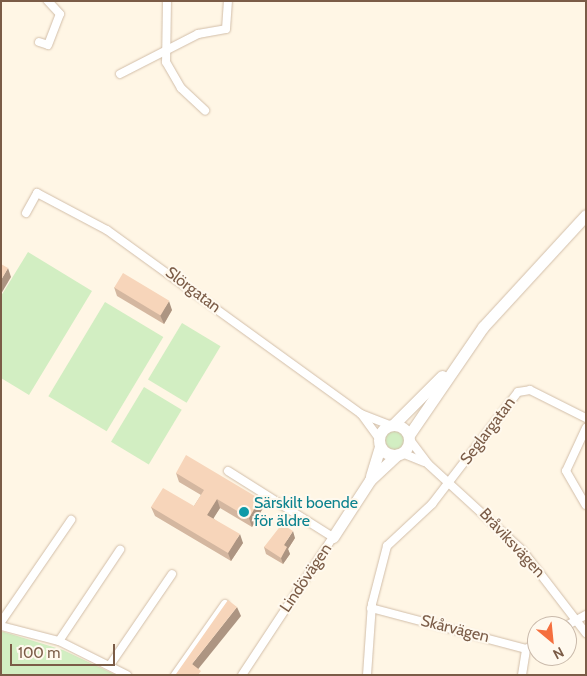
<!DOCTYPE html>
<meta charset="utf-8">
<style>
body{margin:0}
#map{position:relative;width:587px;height:676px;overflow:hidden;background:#fff6e5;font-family:Cabin,sans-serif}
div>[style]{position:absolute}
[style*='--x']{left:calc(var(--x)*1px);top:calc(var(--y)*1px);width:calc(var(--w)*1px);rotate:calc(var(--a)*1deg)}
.green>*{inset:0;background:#d2eec2;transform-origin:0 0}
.round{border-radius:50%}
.roads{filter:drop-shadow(0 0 1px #d2bea9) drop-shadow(0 0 1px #d2bea9)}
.minor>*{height:8px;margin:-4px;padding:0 4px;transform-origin:4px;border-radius:4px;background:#fff}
.secondary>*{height:11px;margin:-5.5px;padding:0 5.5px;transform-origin:5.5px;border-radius:5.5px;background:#fff}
.secondary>.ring{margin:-5.5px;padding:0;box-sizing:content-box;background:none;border:11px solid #fff;border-radius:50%}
.wall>*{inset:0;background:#d4b7a0}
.shaded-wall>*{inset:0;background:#ad9582}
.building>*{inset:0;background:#f7d5ba;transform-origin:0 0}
.dots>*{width:14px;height:14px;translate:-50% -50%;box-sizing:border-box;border:2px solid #fff9ee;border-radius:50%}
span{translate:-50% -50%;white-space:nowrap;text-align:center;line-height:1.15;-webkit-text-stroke:4px #fff9ee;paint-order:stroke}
.street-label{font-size:16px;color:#7b5c47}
.culture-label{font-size:16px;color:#0d838f}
.left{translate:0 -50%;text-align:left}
.frame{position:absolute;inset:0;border:2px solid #7b5c47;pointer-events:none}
.north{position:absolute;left:527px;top:616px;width:50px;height:50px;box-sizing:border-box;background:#fff9ee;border:1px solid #cabaab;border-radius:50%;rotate:152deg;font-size:14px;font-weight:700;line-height:20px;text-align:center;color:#7b5c47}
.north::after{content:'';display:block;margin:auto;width:18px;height:22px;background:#f56f3e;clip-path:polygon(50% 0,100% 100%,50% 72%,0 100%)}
.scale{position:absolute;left:10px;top:644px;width:105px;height:22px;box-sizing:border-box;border:2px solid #7b5c47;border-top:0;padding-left:6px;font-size:15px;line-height:18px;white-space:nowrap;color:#7b5c47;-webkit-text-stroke:4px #fff9ee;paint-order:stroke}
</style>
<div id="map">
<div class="green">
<div style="clip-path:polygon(28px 252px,92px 291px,29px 395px,1px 378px,1px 296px)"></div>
<div style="left:105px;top:302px;width:68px;height:110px;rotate:31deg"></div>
<div style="left:182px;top:323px;width:45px;height:66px;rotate:31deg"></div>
<div style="left:144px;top:387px;width:44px;height:64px;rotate:31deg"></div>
<div class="round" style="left:385px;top:430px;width:20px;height:20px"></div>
<div style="clip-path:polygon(1px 631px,63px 650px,116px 675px,1px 675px)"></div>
</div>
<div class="roads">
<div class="minor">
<div style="--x:167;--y:1;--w:61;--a:90.9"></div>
<div style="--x:166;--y:62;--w:30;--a:60"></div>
<div style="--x:181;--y:88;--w:33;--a:43"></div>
<div style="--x:39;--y:42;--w:9;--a:18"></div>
<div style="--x:48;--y:45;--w:33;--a:-69"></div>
<div style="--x:60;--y:14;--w:18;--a:-133"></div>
<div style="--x:120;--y:74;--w:88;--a:-27.1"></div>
<div style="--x:198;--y:34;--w:28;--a:-10"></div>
<div style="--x:226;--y:29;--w:28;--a:-86"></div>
<div style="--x:26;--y:213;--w:23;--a:-61"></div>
<div style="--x:37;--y:193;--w:79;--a:27.9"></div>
<div style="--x:107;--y:230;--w:314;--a:35.9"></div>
<div style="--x:361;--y:414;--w:31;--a:21"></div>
<div style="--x:362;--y:415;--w:29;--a:54"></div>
<div style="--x:586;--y:428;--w:47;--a:114.9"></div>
<div style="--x:566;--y:471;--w:39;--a:60"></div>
<div style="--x:410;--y:440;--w:30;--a:53"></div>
<div style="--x:428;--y:464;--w:127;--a:42.5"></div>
<div style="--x:522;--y:550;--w:105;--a:52.4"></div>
<div style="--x:402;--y:453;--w:24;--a:22"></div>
<div style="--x:228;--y:471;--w:124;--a:32.2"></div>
<div style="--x:333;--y:537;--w:165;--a:123.4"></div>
<div style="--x:371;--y:608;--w:160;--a:14.8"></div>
<div style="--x:526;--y:649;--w:13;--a:-29"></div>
<div style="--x:1;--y:622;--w:124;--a:-55.5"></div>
<div style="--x:1;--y:626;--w:60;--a:14.5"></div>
<div style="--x:59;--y:641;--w:76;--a:26.6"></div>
<div style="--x:566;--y:626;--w:23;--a:-29"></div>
<div style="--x:59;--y:641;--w:110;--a:-56.2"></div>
<div style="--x:110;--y:665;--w:110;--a:-55.7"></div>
<div style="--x:175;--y:675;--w:87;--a:-54.8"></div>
<div style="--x:367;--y:675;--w:71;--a:-86"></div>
<div style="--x:372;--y:604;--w:60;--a:-75.5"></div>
<div style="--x:387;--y:546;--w:62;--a:-43"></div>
<div style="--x:432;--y:504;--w:141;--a:-52.5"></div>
<div style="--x:518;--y:392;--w:12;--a:-9"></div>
<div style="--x:530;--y:390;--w:63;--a:26.6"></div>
<div style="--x:522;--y:675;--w:26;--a:-81"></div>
</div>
<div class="secondary">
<div style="--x:394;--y:424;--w:68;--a:-45"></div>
<div class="ring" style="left:379px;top:425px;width:19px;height:19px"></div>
<div style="--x:409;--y:435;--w:131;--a:-55.6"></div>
<div style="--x:483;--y:327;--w:152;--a:-47.4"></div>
<div style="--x:371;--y:476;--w:30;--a:-73"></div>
<div style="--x:333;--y:537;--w:68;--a:-57"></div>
<div style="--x:370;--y:480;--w:37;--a:-43"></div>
</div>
</div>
<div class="wall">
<div style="clip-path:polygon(114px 287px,172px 310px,164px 324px,117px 296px)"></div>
<div style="clip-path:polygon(176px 473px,260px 499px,263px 508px,252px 527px,220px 508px,213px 518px,243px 543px,231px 561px,155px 516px,151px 507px,194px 506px,201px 495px,179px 482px)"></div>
<div style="clip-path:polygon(295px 538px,288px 549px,290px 554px,283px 564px,266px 554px,264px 547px)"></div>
</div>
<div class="shaded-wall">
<div style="clip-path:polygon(8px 268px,11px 277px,1px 294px,1px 280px)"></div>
<div style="clip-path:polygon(169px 301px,172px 310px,164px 324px,160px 315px)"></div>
<div style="clip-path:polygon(217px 499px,220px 508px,210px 524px,207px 515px)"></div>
<div style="clip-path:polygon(260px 499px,263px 508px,252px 527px,249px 518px)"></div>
<div style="clip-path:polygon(293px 531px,295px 538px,288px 549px,290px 554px,283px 564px,281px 558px,284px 545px)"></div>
<div style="clip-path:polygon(240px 534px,243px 543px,231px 561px,228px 553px)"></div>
<div style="clip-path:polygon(237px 607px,241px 616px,195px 673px,192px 664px)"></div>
</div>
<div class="building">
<div style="clip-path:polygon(1px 264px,8px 268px,1px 280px)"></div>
<div style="left:123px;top:273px;width:54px;height:17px;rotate:31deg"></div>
<div style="clip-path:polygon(186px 455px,260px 499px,249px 518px,217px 499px,207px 515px,240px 534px,228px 553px,151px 507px,163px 488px,194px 506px,204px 490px,176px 473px)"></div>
<div style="clip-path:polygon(282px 524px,293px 531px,284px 545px,287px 547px,281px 558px,264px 547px)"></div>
<div style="clip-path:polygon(228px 600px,237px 607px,192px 664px,201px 671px,198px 675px,177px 675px,176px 674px)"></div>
</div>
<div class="dots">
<div style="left:244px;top:512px;background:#0f9aa8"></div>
</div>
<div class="street-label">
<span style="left:193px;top:290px;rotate:37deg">Slörgatan</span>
<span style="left:488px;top:431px;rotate:-53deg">Seglargatan</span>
<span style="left:512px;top:543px;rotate:47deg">Bråviksvägen</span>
<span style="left:306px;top:578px;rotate:-56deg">Lindövägen</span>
<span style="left:455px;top:629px;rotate:14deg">Skårvägen</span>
</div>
<div class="culture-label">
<span class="left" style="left:254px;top:512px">Särskilt boende<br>för äldre</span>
</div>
<div class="frame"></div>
<div class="north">N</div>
<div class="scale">100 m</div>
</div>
